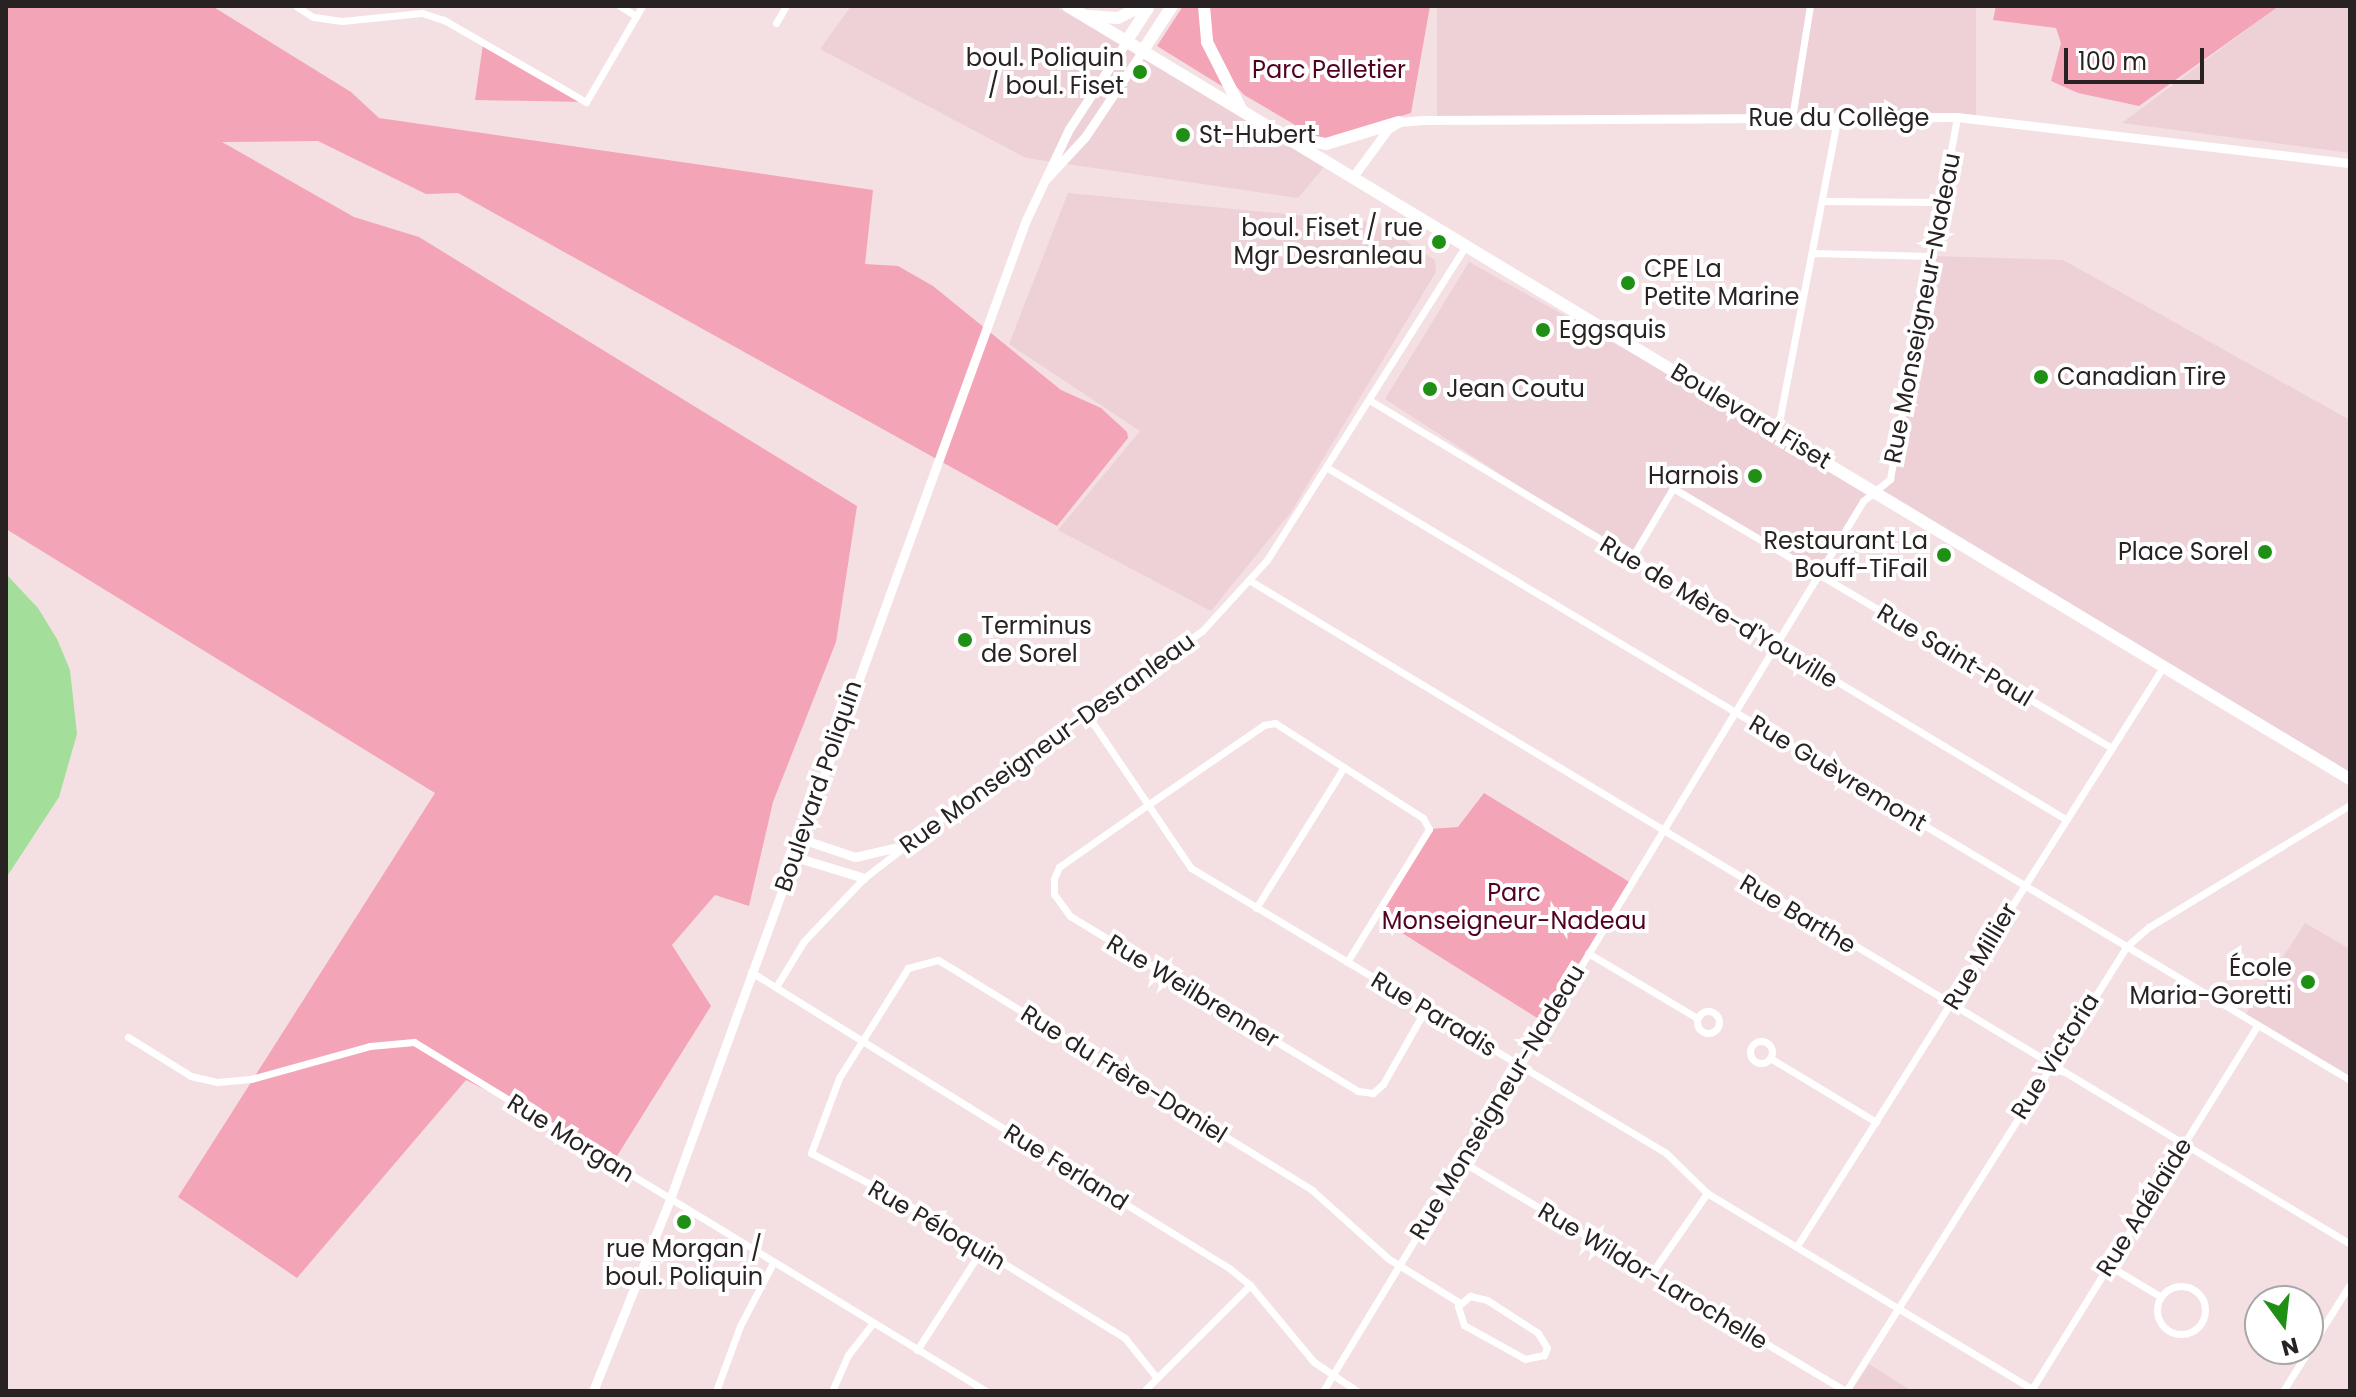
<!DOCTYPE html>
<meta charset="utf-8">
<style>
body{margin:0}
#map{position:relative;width:2356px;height:1397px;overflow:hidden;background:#f4e0e3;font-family:Poppins,sans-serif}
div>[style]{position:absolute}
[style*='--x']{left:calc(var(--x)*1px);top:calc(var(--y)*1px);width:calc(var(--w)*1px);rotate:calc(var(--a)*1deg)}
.built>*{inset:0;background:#edd1d7;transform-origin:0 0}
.green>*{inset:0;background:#f4a4b7}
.water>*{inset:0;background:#a3de9b}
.minor>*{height:7px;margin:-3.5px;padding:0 3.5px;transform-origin:3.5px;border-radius:3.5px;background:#fff}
.minor>.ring{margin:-3.5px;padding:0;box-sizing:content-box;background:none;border:7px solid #fff;border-radius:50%}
.tertiary>*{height:9px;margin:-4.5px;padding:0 4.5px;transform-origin:4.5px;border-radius:4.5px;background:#fff}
.primary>*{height:12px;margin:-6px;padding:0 6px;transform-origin:6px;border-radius:6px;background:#fff}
.dots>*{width:22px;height:22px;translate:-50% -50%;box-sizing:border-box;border:4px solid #fff;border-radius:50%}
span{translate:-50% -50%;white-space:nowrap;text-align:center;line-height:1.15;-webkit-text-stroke:8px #fff;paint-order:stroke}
.poi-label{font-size:24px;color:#292223}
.right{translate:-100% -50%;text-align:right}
.left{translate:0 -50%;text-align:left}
.park-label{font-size:24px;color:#520123}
.street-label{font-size:24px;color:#292223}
.frame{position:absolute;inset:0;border:8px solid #292223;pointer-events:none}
.north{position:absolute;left:2244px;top:1285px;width:80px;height:80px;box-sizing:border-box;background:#fff;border:2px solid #a9a7a7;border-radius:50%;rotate:165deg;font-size:22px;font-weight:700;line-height:32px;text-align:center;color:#292223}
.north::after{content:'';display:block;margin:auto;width:28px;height:36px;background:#208f15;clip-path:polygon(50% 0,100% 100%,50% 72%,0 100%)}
.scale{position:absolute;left:2064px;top:48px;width:140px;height:36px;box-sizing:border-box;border:4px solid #292223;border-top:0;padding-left:10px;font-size:24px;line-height:28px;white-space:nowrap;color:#292223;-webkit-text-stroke:6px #fff;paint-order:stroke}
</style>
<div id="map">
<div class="built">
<div style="clip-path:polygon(851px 6px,1055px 6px,1324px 167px,1298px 198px,1026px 158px,820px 49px)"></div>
<div style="left:1437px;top:6px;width:539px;height:110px"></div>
<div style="clip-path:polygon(2278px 6px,2350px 6px,2350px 153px,2122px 123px)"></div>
<div style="clip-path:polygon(1068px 193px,1379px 223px,1435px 260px,1436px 272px,1291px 512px,1211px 611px,1058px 530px,1140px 431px,1009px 344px)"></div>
<div style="clip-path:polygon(1933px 256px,2063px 260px,2350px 420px,2350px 779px,1875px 490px,1819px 574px,1673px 488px,1631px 559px,1385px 399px,1469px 262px,1875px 489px,1890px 479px)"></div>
<div style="clip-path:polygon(2305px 923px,2350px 949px,2350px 1078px,2245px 1015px)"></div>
<div style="clip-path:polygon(1869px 1364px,1912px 1391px,1852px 1391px)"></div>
</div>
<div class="green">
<div style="clip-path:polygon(6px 6px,212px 6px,351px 92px,379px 118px,873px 190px,865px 264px,898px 266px,933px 286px,1061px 390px,1101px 408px,1127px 432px,1128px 438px,1057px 526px,458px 193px,426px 194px,318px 141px,222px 142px,354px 217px,419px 237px,857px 506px,836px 642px,773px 802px,749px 906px,715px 895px,672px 945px,711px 1006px,617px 1156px,466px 1080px,297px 1278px,178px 1197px,435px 793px,6px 529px)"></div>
<div style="clip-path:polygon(1183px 6px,1201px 6px,1225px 88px,1157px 46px)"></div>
<div style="clip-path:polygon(1207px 6px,1430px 6px,1411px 113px,1321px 140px,1244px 95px,1222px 71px,1209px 41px)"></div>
<div style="clip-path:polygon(1996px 6px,2279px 6px,2139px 106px,2078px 93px,2051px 81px,2061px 43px,2056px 28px,1993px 20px)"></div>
<div style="clip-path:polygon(483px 44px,586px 102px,475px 100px)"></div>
<div style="clip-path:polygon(1484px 793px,1631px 883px,1545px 1023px,1375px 916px,1429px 829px,1458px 827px)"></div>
</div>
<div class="water">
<div style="clip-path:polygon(6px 574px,38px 608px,57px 639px,70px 670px,77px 734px,59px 797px,6px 878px)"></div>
</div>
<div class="minor">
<div style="--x:296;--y:6;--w:20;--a:33"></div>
<div style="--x:313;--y:17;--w:29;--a:8"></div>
<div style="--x:342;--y:21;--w:80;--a:-5.7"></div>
<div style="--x:422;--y:13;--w:23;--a:18"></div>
<div style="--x:444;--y:20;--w:164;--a:30"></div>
<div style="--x:586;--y:102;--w:111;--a:-59.7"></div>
<div style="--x:620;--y:6;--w:19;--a:32"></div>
<div style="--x:776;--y:23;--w:20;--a:-60"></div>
<div style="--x:1792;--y:118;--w:113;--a:-80.9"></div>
<div style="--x:1822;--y:201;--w:120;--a:0.5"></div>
<div style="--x:1812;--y:253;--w:121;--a:1.4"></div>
<div style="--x:1371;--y:401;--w:812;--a:31.05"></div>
<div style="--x:1777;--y:432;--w:319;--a:-79.1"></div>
<div style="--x:1326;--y:467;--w:1193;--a:30.91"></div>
<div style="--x:1631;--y:559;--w:82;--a:-59.4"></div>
<div style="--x:1673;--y:488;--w:510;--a:30.64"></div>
<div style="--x:1249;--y:580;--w:1286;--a:31.09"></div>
<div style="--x:1086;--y:713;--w:187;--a:55.9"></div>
<div style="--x:1191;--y:868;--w:554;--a:30.96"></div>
<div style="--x:1666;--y:1153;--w:57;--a:44.3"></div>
<div style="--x:1707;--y:1193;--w:383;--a:31.1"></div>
<div style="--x:1256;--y:908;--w:166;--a:-58"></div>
<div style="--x:1588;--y:953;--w:127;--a:30.8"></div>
<div style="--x:1347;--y:962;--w:156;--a:-58.3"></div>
<div style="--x:1429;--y:829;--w:13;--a:-119"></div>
<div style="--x:1423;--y:818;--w:176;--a:-147.3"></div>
<div style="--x:1275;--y:723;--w:11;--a:170"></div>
<div style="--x:1264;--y:725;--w:143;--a:145.5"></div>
<div style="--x:1146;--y:806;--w:106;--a:145"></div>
<div style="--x:1059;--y:867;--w:13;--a:113"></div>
<div style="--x:1054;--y:879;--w:15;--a:90"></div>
<div style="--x:1054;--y:894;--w:27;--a:54"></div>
<div style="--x:1070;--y:916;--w:337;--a:31.3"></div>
<div style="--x:1358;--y:1091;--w:15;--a:8"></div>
<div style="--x:1373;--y:1093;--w:13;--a:-42"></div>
<div style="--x:1383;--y:1084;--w:85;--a:-60.4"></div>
<div style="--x:751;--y:972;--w:562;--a:31.77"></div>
<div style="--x:1229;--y:1268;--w:27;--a:39"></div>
<div style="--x:1250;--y:1285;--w:100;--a:50.3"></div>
<div style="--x:1314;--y:1362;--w:52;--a:34"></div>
<div style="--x:776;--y:987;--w:54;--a:-58.7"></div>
<div style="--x:804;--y:941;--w:87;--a:-46.4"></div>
<div style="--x:864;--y:878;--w:197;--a:-37.6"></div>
<div style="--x:1020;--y:758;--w:222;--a:-34.9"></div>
<div style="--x:1202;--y:631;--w:96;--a:-47.5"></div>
<div style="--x:1267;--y:560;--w:370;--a:-57.7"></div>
<div class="ring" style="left:1697px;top:1011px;width:15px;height:15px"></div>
<div style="--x:128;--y:1037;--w:74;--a:31.8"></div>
<div style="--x:191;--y:1076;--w:27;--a:13"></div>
<div style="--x:217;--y:1082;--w:34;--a:-5"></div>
<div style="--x:251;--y:1079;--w:123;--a:-15.5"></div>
<div style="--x:370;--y:1046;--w:44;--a:-5.2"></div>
<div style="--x:414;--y:1042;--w:670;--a:31.39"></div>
<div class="ring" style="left:1750px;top:1041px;width:15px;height:15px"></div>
<div style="--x:1770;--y:1058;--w:124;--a:31.1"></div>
<div style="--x:1461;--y:1161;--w:448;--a:30.9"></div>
<div style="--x:1797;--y:1246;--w:685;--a:-57.7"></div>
<div style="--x:2108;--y:1265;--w:62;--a:31.1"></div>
<div style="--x:1651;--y:1274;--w:98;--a:-55.3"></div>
<div class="ring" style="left:2157px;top:1286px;width:41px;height:41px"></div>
<div style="--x:1470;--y:1296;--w:17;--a:13"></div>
<div style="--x:1487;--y:1300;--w:61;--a:32.9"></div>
<div style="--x:1538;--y:1333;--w:17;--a:59"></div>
<div style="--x:1547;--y:1348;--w:8;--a:113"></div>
<div style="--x:1544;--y:1355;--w:19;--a:168"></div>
<div style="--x:1525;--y:1359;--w:70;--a:-150.9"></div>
<div style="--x:1464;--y:1325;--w:20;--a:-108"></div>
<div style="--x:1458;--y:1306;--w:16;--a:-40"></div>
<div style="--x:917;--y:1350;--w:120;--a:-57.2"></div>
<div style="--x:1157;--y:1378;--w:51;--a:-128.7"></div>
<div style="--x:1125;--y:1338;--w:265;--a:-148.4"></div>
<div style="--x:899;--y:1199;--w:99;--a:-152.4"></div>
<div style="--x:811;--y:1153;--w:80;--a:-69.5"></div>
<div style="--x:839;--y:1078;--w:130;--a:-57.9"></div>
<div style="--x:908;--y:968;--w:31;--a:-15"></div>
<div style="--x:938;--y:960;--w:23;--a:31"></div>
<div style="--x:958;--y:972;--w:416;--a:31.6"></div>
<div style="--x:1312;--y:1190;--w:103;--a:41.9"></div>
<div style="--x:1389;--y:1259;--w:84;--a:31.8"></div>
<div style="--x:2032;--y:1389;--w:428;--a:-58.2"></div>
<div style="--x:716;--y:1391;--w:69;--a:-69.7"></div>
<div style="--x:740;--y:1326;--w:71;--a:-62.4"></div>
<div style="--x:832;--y:1391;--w:39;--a:-66"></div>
<div style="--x:848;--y:1355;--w:41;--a:-52"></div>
<div style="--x:1144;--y:1391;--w:150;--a:-45"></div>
<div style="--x:1323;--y:1391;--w:1041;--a:-58.75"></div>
<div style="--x:1863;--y:501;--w:35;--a:-39"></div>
<div style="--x:1890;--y:479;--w:368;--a:-79.5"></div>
<div style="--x:1846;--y:1391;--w:526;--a:-57.73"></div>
<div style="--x:2127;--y:946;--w:29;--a:-41"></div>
<div style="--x:2149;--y:927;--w:235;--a:-31.3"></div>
<div style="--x:2283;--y:1391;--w:126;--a:-57.9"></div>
</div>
<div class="tertiary">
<div style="--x:1047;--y:178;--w:56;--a:-47.2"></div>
<div style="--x:1085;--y:137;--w:102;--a:-56.2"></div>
<div style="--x:1352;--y:178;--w:61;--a:-53.7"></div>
<div style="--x:1388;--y:129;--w:13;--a:-32"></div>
<div style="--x:1399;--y:122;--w:24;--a:-5"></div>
<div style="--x:1423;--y:120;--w:534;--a:-0.32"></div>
<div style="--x:1957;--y:117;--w:396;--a:6.7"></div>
<div style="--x:802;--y:839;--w:56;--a:18.8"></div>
<div style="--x:855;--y:857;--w:48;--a:-13.2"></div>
<div style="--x:795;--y:857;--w:72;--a:16.9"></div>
<div style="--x:593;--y:1391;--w:207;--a:-68.1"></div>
<div style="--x:670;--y:1199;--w:1042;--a:-70.02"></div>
<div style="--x:1026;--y:220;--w:101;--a:-64.7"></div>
<div style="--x:1069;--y:129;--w:104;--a:-56.8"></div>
</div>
<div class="primary">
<div style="--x:1068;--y:6;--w:1497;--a:31.09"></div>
<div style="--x:1204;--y:6;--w:36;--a:85"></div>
<div style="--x:1207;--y:42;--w:77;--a:63.1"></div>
<div style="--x:1089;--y:16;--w:29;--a:4"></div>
<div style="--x:1118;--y:18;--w:27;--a:-27"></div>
<div style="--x:1126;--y:42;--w:40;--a:-57.1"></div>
<div style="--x:1142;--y:52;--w:55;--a:-56.9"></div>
<div style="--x:1290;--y:137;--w:37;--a:11"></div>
<div style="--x:1326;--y:144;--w:76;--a:-16.8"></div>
</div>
<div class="dots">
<div style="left:1140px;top:72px;background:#208f15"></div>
<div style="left:1183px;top:135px;background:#208f15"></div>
<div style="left:1439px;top:242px;background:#208f15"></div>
<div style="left:1628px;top:283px;background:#208f15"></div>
<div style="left:1543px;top:330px;background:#208f15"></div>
<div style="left:2041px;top:377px;background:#208f15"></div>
<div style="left:1430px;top:389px;background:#208f15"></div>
<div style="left:1755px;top:476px;background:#208f15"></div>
<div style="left:2265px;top:552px;background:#208f15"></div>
<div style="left:1944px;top:555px;background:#208f15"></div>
<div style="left:965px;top:640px;background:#208f15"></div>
<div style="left:2308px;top:982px;background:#208f15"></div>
<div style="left:684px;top:1222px;background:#208f15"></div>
</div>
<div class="poi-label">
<span class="right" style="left:1124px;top:72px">boul. Poliquin<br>/ boul. Fiset</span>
<span class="left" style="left:1199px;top:135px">St-Hubert</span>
<span class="right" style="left:1423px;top:242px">boul. Fiset / rue<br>Mgr Desranleau</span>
<span class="left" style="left:1644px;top:283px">CPE La<br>Petite Marine</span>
<span class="left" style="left:1559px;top:330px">Eggsquis</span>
<span class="left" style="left:2057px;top:377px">Canadian Tire</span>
<span class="left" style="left:1446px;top:389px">Jean Coutu</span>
<span class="right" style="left:1739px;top:476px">Harnois</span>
<span class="right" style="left:1928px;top:555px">Restaurant La<br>Bouff-TiFail</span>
<span class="right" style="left:2249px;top:552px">Place Sorel</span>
<span class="left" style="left:981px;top:640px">Terminus<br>de Sorel</span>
<span class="right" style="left:2292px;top:982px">École<br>Maria-Goretti</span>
<span style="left:684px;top:1263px">rue Morgan /<br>boul. Poliquin</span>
</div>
<div class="park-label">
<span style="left:1329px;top:70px">Parc Pelletier</span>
<span style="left:1514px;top:907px">Parc<br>Monseigneur-Nadeau</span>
</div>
<div class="street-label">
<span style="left:1839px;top:118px">Rue du Collège</span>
<span style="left:1922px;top:308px;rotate:-79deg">Rue Monseigneur-Nadeau</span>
<span style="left:1751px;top:416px;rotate:31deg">Boulevard Fiset</span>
<span style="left:1719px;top:612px;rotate:31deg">Rue de Mère-d'Youville</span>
<span style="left:1955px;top:655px;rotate:31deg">Rue Saint-Paul</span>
<span style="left:1047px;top:743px;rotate:-36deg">Rue Monseigneur-Desranleau</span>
<span style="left:1838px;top:773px;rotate:31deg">Rue Guèvremont</span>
<span style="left:818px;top:786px;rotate:-71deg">Boulevard Poliquin</span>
<span style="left:1798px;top:914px;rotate:31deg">Rue Barthe</span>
<span style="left:1980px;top:956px;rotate:-59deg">Rue Millier</span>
<span style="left:1193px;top:991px;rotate:31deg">Rue Weilbrenner</span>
<span style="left:1434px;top:1014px;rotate:31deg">Rue Paradis</span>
<span style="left:2055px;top:1056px;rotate:-58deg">Rue Victoria</span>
<span style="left:1124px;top:1074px;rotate:32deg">Rue du Frère-Daniel</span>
<span style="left:1497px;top:1102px;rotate:-59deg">Rue Monseigneur-Nadeau</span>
<span style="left:571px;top:1138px;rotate:32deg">Rue Morgan</span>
<span style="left:1066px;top:1167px;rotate:32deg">Rue Ferland</span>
<span style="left:2144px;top:1207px;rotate:-58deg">Rue Adélaïde</span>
<span style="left:937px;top:1225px;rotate:30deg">Rue Péloquin</span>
<span style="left:1653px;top:1276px;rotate:31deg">Rue Wildor-Larochelle</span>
</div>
<div class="frame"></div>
<div class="north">N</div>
<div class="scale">100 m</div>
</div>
